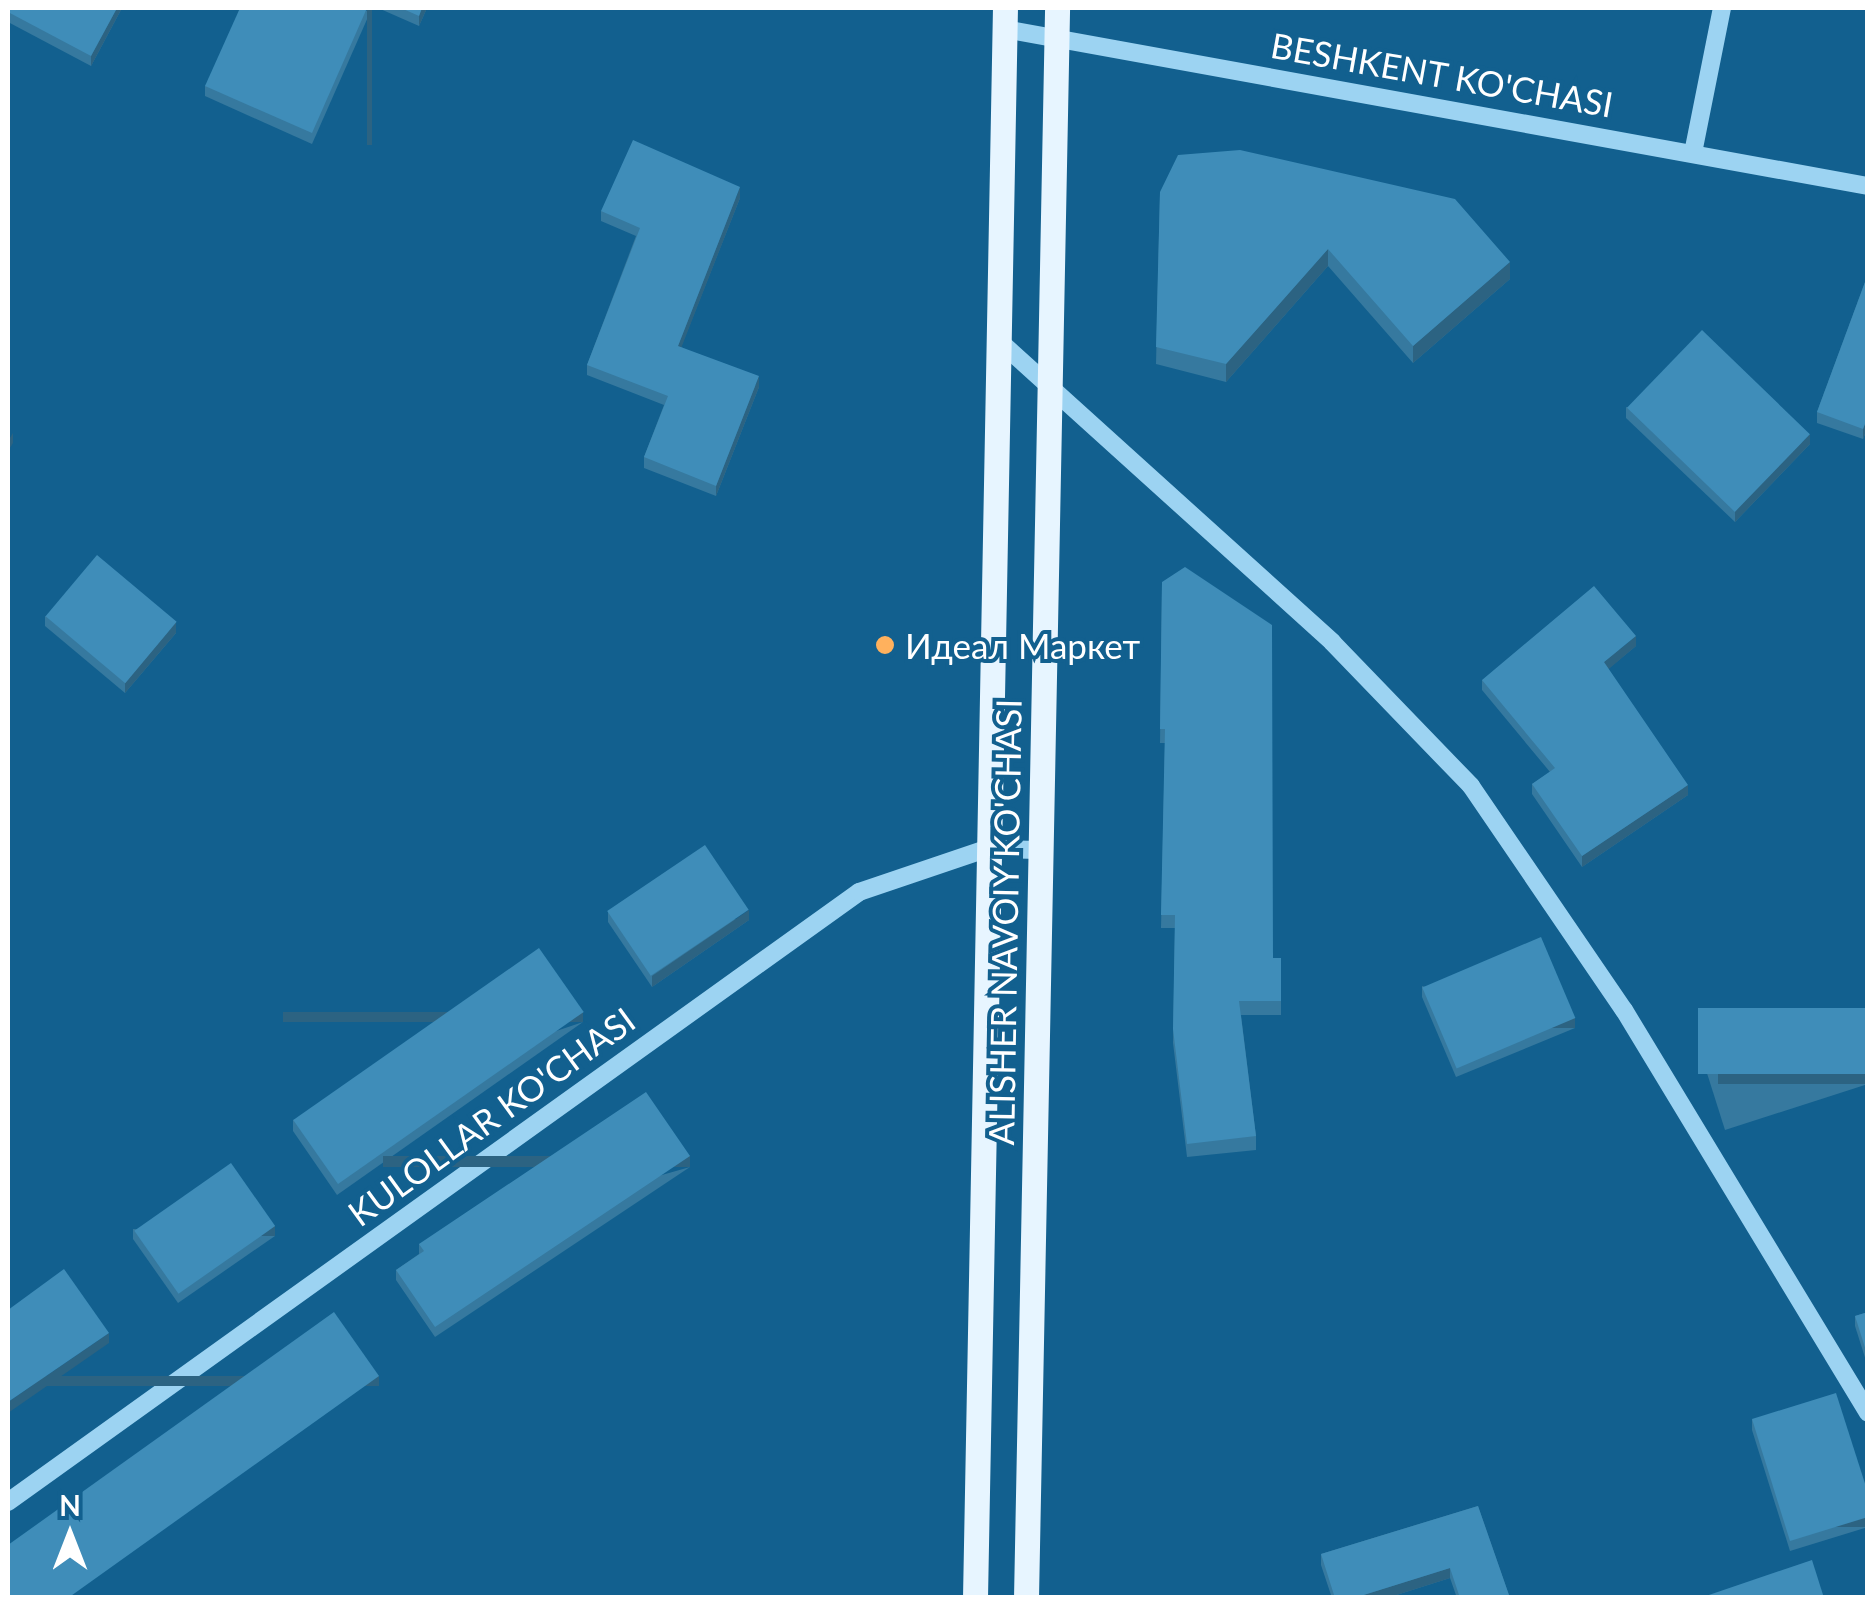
<!DOCTYPE html>
<meta charset="utf-8">
<style>
body{margin:0}
#map{position:relative;width:1875px;height:1605px;overflow:hidden;background:#12608f;font-family:Lato,sans-serif}
div>[style]{position:absolute}
[style*='--x']{left:calc(var(--x)*1px);top:calc(var(--y)*1px);width:calc(var(--w)*1px);rotate:calc(var(--a)*1deg)}
.minor>*{height:18px;margin:-9px;padding:0 9px;transform-origin:9px;border-radius:9px;background:#9cd3f2}
.major>*{height:25px;margin:-12.5px;padding:0 12.5px;transform-origin:12.5px;border-radius:12.5px;background:#e7f5ff}
.wall>*{inset:0;background:#36799f}
.shaded-wall>*{inset:0;background:#2c6382;transform-origin:0 0}
.building>*{inset:0;background:#3f8db9;transform-origin:0 0}
.dots>*{width:28px;height:28px;translate:-50% -50%;box-sizing:border-box;border:5px solid #12608f;border-radius:50%}
span{translate:-50% -50%;white-space:nowrap;text-align:center;line-height:1.15;-webkit-text-stroke:8px #12608f;paint-order:stroke}
.street-label{font-size:35px;color:#fff}
.poi-label{font-size:35px;color:#fff}
.left{translate:0 -50%;text-align:left}
.frame{position:absolute;inset:0;border:10px solid #fff;pointer-events:none}
.north{position:absolute;left:20px;top:1485px;width:100px;height:100px;-webkit-text-stroke:8px #12608f;paint-order:stroke;rotate:0deg;font-size:28px;font-weight:700;line-height:40px;text-align:center;color:#fff}
.north::after{content:'';display:block;margin:auto;width:35px;height:45px;background:#fff;clip-path:polygon(50% 0,100% 100%,50% 72%,0 100%)}
</style>
<div id="map">
<div class="minor">
<div style="--x:1004;--y:29;--w:878;--a:10.3"></div>
<div style="--x:1693;--y:153;--w:148;--a:-78.7"></div>
<div style="--x:997;--y:339;--w:452;--a:42.1"></div>
<div style="--x:1332;--y:642;--w:200;--a:46"></div>
<div style="--x:1471;--y:786;--w:271;--a:55.7"></div>
<div style="--x:1624;--y:1010;--w:471;--a:58.8"></div>
<div style="--x:8;--y:1502;--w:1047;--a:-35.63"></div>
<div style="--x:859;--y:892;--w:134;--a:-18.7"></div>
<div style="--x:986;--y:849;--w:55;--a:1"></div>
</div>
<div class="major">
<div style="--x:975;--y:1598;--w:1590;--a:-88.92"></div>
<div style="--x:1026;--y:1598;--w:1590;--a:-88.88"></div>
</div>
<div class="wall">
<div style="clip-path:polygon(8px 8px,122px 8px,91px 66px,8px 22px)"></div>
<div style="clip-path:polygon(372px 8px,312px 144px,205px 96px,205px 86px)"></div>
<div style="clip-path:polygon(378px 8px,427px 8px,419px 26px)"></div>
<div style="clip-path:polygon(1160px 192px,1510px 279px,1413px 363px,1328px 266px,1226px 382px,1156px 364px)"></div>
<div style="clip-path:polygon(740px 198px,681px 347px,759px 387px,716px 496px,644px 468px,644px 457px,664px 405px,587px 375px,587px 365px,636px 236px,601px 221px,601px 211px)"></div>
<div style="clip-path:polygon(1868px 274px,1868px 426px,1863px 439px,1817px 423px,1817px 412px)"></div>
<div style="clip-path:polygon(1626px 407px,1810px 444px,1735px 522px,1626px 418px)"></div>
<div style="clip-path:polygon(1162px 582px,1273px 958px,1281px 958px,1281px 1015px,1241px 1015px,1256px 1136px,1256px 1150px,1187px 1157px,1173px 1043px,1175px 928px,1161px 928px,1165px 743px,1160px 743px)"></div>
<div style="clip-path:polygon(45px 616px,176px 633px,125px 693px,45px 626px)"></div>
<div style="clip-path:polygon(1636px 646px,1608px 669px,1688px 795px,1582px 867px,1532px 794px,1532px 784px,1550px 772px,1482px 690px,1482px 680px)"></div>
<div style="clip-path:polygon(608px 912px,749px 920px,652px 987px,608px 922px)"></div>
<div style="clip-path:polygon(1422px 986px,1575px 1028px,1456px 1077px,1422px 997px)"></div>
<div style="clip-path:polygon(1868px 1008px,1868px 1084px,1725px 1130px,1706px 1070px,1706px 1060px)"></div>
<div style="clip-path:polygon(583px 1022px,337px 1195px,293px 1131px,293px 1120px)"></div>
<div style="clip-path:polygon(690px 1167px,435px 1337px,396px 1280px,396px 1270px,419px 1254px,419px 1244px)"></div>
<div style="clip-path:polygon(133px 1229px,275px 1236px,178px 1303px,133px 1239px)"></div>
<div style="clip-path:polygon(1868px 1312px,1868px 1367px,1855px 1326px,1855px 1316px)"></div>
<div style="clip-path:polygon(1752px 1419px,1868px 1493px,1868px 1527px,1790px 1551px,1752px 1430px)"></div>
<div style="clip-path:polygon(1478px 1506px,1510px 1598px,1457px 1598px,1450px 1578px,1387px 1598px,1332px 1598px,1321px 1565px,1321px 1554px)"></div>
</div>
<div class="shaded-wall">
<div style="clip-path:polygon(117px 8px,122px 8px,91px 66px,91px 56px)"></div>
<div style="left:367px;top:8px;width:5px;height:137px"></div>
<div style="clip-path:polygon(422px 8px,427px 8px,419px 26px,419px 16px)"></div>
<div style="clip-path:polygon(740px 187px,740px 198px,678px 356px,678px 346px)"></div>
<div style="clip-path:polygon(1328px 249px,1328px 266px,1226px 382px,1226px 364px)"></div>
<div style="clip-path:polygon(1510px 262px,1510px 279px,1413px 363px,1413px 346px)"></div>
<div style="clip-path:polygon(759px 376px,759px 387px,716px 496px,716px 486px)"></div>
<div style="clip-path:polygon(1868px 416px,1868px 426px,1863px 439px,1863px 429px)"></div>
<div style="clip-path:polygon(13px 433px,13px 443px,8px 451px,8px 441px)"></div>
<div style="clip-path:polygon(1810px 434px,1810px 444px,1735px 522px,1735px 511px)"></div>
<div style="clip-path:polygon(176px 622px,176px 633px,125px 693px,125px 683px)"></div>
<div style="clip-path:polygon(1636px 636px,1636px 646px,1604px 673px,1604px 662px)"></div>
<div style="clip-path:polygon(1688px 785px,1688px 795px,1582px 867px,1582px 856px)"></div>
<div style="clip-path:polygon(749px 910px,749px 920px,652px 987px,652px 976px)"></div>
<div style="left:583px;top:1012px;width:10px;height:300px;rotate:90deg"></div>
<div style="left:1575px;top:1018px;width:10px;height:129px;rotate:90deg"></div>
<div style="left:1868px;top:1074px;width:10px;height:150px;rotate:90deg"></div>
<div style="left:690px;top:1156px;width:11px;height:307px;rotate:90deg"></div>
<div style="left:275px;top:1226px;width:10px;height:118px;rotate:90deg"></div>
<div style="clip-path:polygon(109px 1333px,109px 1343px,8px 1413px,8px 1402px)"></div>
<div style="left:379px;top:1376px;width:10px;height:382px;rotate:90deg"></div>
<div style="left:1868px;top:1517px;width:10px;height:82px;rotate:90deg"></div>
<div style="clip-path:polygon(1450px 1568px,1450px 1578px,1387px 1598px,1354px 1598px)"></div>
</div>
<div class="building">
<div style="clip-path:polygon(8px 8px,117px 8px,91px 56px,8px 12px)"></div>
<div style="clip-path:polygon(240px 8px,367px 8px,312px 133px,205px 86px)"></div>
<div style="clip-path:polygon(401px 8px,422px 8px,419px 16px)"></div>
<div style="clip-path:polygon(633px 140px,740px 187px,678px 346px,759px 376px,716px 486px,644px 457px,668px 396px,587px 365px,640px 228px,601px 211px)"></div>
<div style="clip-path:polygon(1240px 150px,1455px 199px,1510px 262px,1413px 346px,1328px 249px,1226px 364px,1156px 347px,1160px 192px,1178px 155px)"></div>
<div style="clip-path:polygon(1868px 274px,1868px 416px,1863px 429px,1817px 412px)"></div>
<div style="left:1702px;top:330px;width:150px;height:108px;rotate:44deg"></div>
<div style="left:97px;top:555px;width:104px;height:80px;rotate:40deg"></div>
<div style="clip-path:polygon(1185px 567px,1272px 625px,1273px 958px,1281px 958px,1281px 1001px,1239px 1001px,1256px 1136px,1187px 1144px,1173px 1029px,1175px 915px,1161px 915px,1165px 729px,1160px 729px,1162px 582px)"></div>
<div style="clip-path:polygon(1594px 586px,1636px 636px,1604px 662px,1688px 785px,1582px 856px,1532px 784px,1555px 768px,1482px 680px)"></div>
<div style="left:705px;top:845px;width:78px;height:118px;rotate:56deg"></div>
<div style="left:1541px;top:937px;width:88px;height:129px;rotate:67deg"></div>
<div style="left:539px;top:948px;width:78px;height:300px;rotate:55deg"></div>
<div style="left:1868px;top:1008px;width:66px;height:170px;rotate:90deg"></div>
<div style="clip-path:polygon(646px 1092px,690px 1156px,435px 1327px,396px 1270px,424px 1251px,419px 1244px)"></div>
<div style="left:231px;top:1163px;width:77px;height:118px;rotate:55deg"></div>
<div style="clip-path:polygon(64px 1269px,109px 1333px,8px 1402px,8px 1310px)"></div>
<div style="clip-path:polygon(334px 1312px,379px 1376px,68px 1598px,8px 1598px,8px 1545px)"></div>
<div style="clip-path:polygon(1868px 1312px,1868px 1357px,1855px 1316px)"></div>
<div style="clip-path:polygon(1836px 1393px,1868px 1493px,1868px 1517px,1790px 1541px,1752px 1419px)"></div>
<div style="clip-path:polygon(1478px 1506px,1510px 1598px,1460px 1598px,1450px 1568px,1354px 1598px,1335px 1598px,1321px 1554px)"></div>
<div style="clip-path:polygon(1812px 1560px,1824px 1598px,1700px 1598px)"></div>
</div>
<div class="dots">
<div style="left:885px;top:645px;background:#ffb15d"></div>
</div>
<div class="street-label">
<span style="left:1442px;top:74px;rotate:10deg">BESHKENT KO'CHASI</span>
<span style="left:1004px;top:922px;rotate:-89deg">ALISHER NAVOIY KO'CHASI</span>
<span style="left:491px;top:1116px;rotate:-36deg">KULOLLAR KO'CHASI</span>
</div>
<div class="poi-label">
<span class="left" style="left:905px;top:645px">Идеал Маркет</span>
</div>
<div class="frame"></div>
<div class="north">N</div>
</div>
